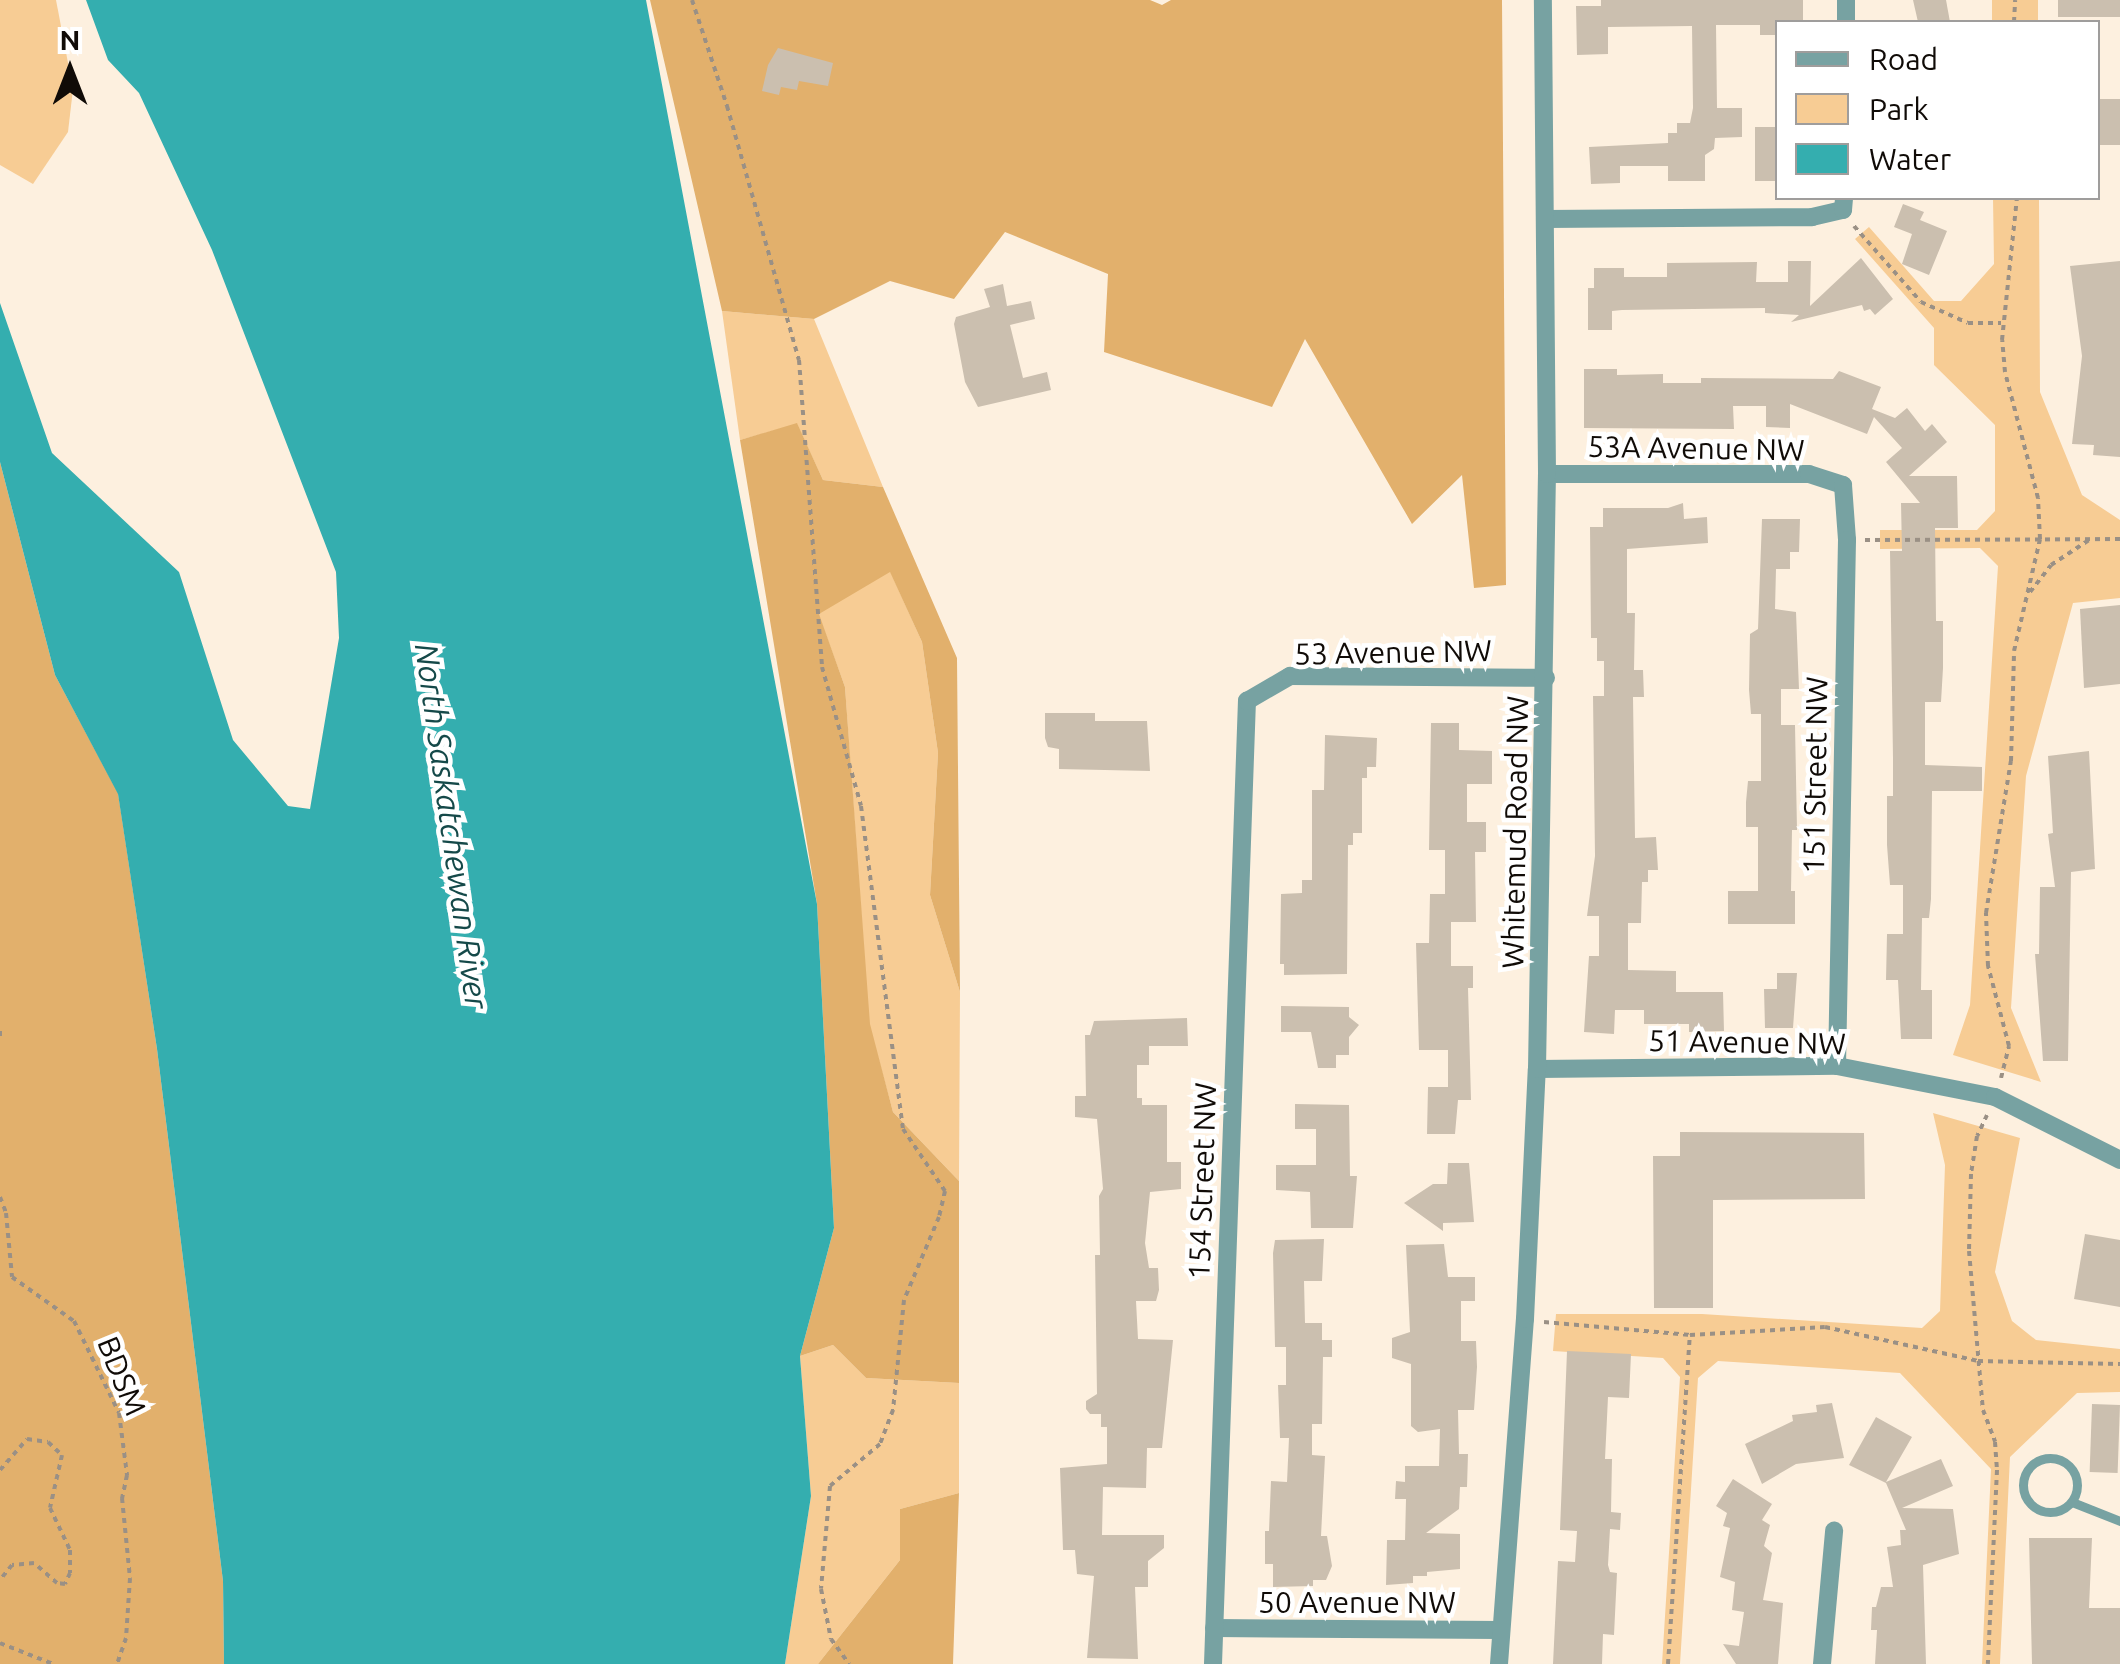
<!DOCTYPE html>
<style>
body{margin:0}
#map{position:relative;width:2120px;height:1664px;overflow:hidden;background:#fdf0df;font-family:Ubuntu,sans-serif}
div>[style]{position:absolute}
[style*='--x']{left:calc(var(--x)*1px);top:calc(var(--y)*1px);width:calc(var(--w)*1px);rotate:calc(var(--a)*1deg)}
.green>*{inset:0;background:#f7cc94;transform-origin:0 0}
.forest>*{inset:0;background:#e2b06c}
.water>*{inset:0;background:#34aeaf}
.building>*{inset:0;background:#cbbfaf;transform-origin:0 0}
.path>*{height:4px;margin-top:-2px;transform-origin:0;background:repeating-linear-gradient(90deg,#9a9085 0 5px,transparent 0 10px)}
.lane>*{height:9px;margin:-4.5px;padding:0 4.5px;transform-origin:4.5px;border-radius:4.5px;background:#77a2a2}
.lane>.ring{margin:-4.5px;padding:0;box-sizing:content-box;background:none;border:9px solid #77a2a2;border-radius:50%}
.street>*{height:18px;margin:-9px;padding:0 9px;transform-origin:9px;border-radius:9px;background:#77a2a2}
span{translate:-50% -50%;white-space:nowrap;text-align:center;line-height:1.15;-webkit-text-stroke:9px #fff;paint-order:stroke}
.street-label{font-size:30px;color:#100b07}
.water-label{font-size:32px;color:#154949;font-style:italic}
.legend{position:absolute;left:1775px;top:20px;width:325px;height:180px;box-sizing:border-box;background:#fff;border:2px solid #9f9d9c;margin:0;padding:12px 18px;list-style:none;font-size:30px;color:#100b07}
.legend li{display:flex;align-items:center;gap:20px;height:50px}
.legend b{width:50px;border:2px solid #9f9d9c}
.north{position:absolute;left:20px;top:20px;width:100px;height:100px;-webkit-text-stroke:8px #fff;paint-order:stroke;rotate:0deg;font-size:28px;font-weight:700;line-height:40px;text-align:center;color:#100b07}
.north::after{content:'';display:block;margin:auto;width:35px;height:45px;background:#100b07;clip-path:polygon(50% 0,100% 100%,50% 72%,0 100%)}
</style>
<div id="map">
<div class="green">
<div style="clip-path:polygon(0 0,56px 0,73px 89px,68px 132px,33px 184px,0 165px)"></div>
<div style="left:1992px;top:0;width:46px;height:22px"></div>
<div style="clip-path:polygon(1993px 198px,2039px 198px,2040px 392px,2082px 495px,2120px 520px,2120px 598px,2073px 603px,2026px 776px,2011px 1008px,2041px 1082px,1953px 1055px,1970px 1005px,1998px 566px,1980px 548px,1880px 549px,1880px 530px,1977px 530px,1995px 511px,1995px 425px,1934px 365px,1934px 328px,1855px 239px,1869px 227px,1934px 301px,1961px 301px,1994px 264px)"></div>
<div style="clip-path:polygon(722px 311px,814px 319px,883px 487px,823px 480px,797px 424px,740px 440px)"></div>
<div style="clip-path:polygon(890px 571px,922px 642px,938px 753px,930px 895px,960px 992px,959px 1181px,893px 1112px,869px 1024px,845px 687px,818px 613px)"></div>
<div style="clip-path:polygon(1933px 1113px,2020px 1138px,1995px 1272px,2012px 1321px,2036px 1340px,2120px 1349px,2120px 1392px,2077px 1393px,2010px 1457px,2000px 1664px,1982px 1664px,1991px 1469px,1900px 1373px,1718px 1361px,1698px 1378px,1680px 1664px,1662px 1664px,1680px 1377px,1663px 1358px,1553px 1351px,1556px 1314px,1702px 1314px,1922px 1328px,1940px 1311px,1945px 1165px)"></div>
<div style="clip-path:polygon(833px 1345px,866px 1378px,959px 1383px,959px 1493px,900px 1509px,900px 1560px,818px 1664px,785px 1664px,811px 1496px,800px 1356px)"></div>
</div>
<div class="forest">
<div style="clip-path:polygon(650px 0,1150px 0,1162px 5px,1171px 0,1502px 0,1506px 585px,1474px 588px,1462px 475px,1412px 524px,1305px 339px,1272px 407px,1104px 352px,1108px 274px,1005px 232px,954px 299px,890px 281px,814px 319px,722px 311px)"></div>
<div style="clip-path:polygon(797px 423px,823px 480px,883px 487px,957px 658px,960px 992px,930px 895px,938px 753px,922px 642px,890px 572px,819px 614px,845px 687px,870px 1024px,893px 1112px,959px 1181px,959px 1383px,866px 1378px,833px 1345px,800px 1356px,834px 1228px,817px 904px,740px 440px)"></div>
<div style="clip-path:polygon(0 462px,55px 675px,118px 793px,157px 1049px,223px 1581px,224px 1664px,0 1664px)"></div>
<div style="clip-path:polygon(959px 1493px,953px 1664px,818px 1664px,900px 1560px,900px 1509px)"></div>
</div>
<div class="water">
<div style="clip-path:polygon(86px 0,646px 0,817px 904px,834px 1228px,800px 1356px,811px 1496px,785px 1664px,224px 1664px,223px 1581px,157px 1049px,118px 794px,55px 675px,0 462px,0 303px,52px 453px,179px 572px,233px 740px,288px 806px,310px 809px,339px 638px,336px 572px,212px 250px,139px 93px,108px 60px)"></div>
</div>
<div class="building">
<div style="clip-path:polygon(1601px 0,1803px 0,1803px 22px,1778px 22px,1778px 35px,1760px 35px,1760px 25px,1716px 25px,1717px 108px,1742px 108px,1742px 137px,1715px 138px,1714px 149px,1705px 155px,1705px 181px,1668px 181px,1668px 166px,1620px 166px,1620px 183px,1591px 184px,1589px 147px,1668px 143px,1668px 133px,1677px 133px,1677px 123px,1690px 123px,1693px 108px,1692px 26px,1608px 27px,1608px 54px,1577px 55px,1576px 6px,1601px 6px)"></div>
<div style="clip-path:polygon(1913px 0,1946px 0,1950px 22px,1918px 22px)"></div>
<div style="left:2058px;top:0;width:62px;height:17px"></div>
<div style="clip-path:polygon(778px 48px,833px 63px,828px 86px,799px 81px,797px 90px,781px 87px,779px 95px,762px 91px,768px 65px)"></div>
<div style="left:2098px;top:99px;width:22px;height:46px"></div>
<div style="left:1755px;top:127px;width:23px;height:54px"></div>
<div style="clip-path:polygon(1903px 204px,1924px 212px,1920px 220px,1947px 231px,1929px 275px,1902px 264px,1912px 234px,1894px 227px)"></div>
<div style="clip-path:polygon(1861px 258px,1893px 299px,1875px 315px,1870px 309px,1864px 311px,1862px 305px,1791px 322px,1799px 315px,1765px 313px,1765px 308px,1622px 310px,1612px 311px,1612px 330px,1588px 330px,1588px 288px,1594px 288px,1594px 268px,1624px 268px,1624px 277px,1667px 277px,1667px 263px,1757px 262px,1756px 282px,1788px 282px,1788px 261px,1811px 261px,1810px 306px)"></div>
<div style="clip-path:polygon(2120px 261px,2120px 457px,2093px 455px,2094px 445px,2072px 444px,2082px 356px,2070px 266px)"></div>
<div style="clip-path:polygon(1003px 284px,1007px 306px,1031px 301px,1035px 319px,1010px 325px,1023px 378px,1047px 372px,1051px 390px,978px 407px,965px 382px,954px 324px,956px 317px,990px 307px,984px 289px)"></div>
<div style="clip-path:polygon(1584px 369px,1617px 369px,1617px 375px,1663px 374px,1663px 383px,1701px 383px,1701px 378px,1833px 379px,1839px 371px,1881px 387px,1872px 409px,1895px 418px,1907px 408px,1925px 431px,1932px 424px,1947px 442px,1909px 476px,1957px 476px,1958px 528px,1935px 528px,1936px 621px,1943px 621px,1943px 668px,1941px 702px,1925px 702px,1925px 765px,1982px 767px,1982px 791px,1932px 791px,1931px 899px,1929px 918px,1922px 918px,1921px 990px,1932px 990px,1932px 1039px,1901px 1039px,1898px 980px,1886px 980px,1887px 934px,1903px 934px,1903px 885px,1890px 885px,1887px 845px,1887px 796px,1893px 796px,1893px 759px,1890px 551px,1902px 551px,1901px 503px,1920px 503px,1886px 462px,1902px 448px,1874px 417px,1867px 434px,1790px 404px,1790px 428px,1766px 427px,1766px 406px,1733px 406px,1734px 429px,1584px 428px)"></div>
<div style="clip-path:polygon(1683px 503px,1684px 519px,1707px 517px,1708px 543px,1627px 549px,1627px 613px,1635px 613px,1634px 670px,1643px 670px,1644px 697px,1633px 697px,1635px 838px,1656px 837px,1658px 870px,1648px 870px,1648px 882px,1642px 882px,1641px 923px,1628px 923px,1628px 970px,1676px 971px,1676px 992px,1723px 992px,1724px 1031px,1689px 1032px,1689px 1024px,1644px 1024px,1644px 1010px,1615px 1010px,1614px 1034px,1584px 1032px,1589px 956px,1599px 956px,1599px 916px,1587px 916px,1595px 856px,1593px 696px,1604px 696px,1604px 661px,1597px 661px,1597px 638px,1591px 638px,1590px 527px,1603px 527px,1603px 508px,1668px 508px)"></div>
<div style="clip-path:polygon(1762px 519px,1800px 519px,1799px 552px,1790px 552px,1790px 569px,1776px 569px,1775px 609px,1796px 612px,1799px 689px,1781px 689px,1781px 725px,1795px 725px,1797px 830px,1792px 830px,1791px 891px,1795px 891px,1795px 924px,1728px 924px,1728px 891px,1758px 891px,1758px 827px,1746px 827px,1746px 802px,1748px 781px,1761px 781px,1761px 714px,1751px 714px,1749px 690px,1750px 634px,1758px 629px)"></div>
<div style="clip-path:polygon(2120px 605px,2120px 684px,2084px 688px,2080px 609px)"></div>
<div style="clip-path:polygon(1045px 713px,1095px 713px,1095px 721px,1147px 721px,1150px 771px,1059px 769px,1059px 749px,1048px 747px,1045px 738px)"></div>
<div style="clip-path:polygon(1431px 723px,1459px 723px,1459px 750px,1492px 751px,1492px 784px,1467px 784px,1467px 822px,1486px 822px,1486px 852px,1475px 852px,1476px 922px,1451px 922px,1451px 966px,1473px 966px,1473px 988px,1468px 988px,1471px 1100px,1458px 1100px,1455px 1134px,1427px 1134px,1428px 1087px,1448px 1087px,1448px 1050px,1419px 1050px,1416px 943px,1429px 943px,1430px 894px,1445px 894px,1445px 850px,1429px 850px)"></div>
<div style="clip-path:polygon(1325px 735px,1377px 738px,1376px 767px,1367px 767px,1367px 778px,1362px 778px,1362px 833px,1353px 833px,1353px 845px,1348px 845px,1347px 974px,1284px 975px,1284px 964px,1280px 964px,1281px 894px,1302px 893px,1302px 880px,1312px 880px,1312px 790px,1324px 790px)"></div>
<div style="clip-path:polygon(2089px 751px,2095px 869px,2071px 872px,2068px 1061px,2043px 1061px,2035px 954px,2039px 954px,2040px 887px,2055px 887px,2048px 834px,2053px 833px,2048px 756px)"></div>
<div style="clip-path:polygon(1777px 973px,1797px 973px,1793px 1028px,1765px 1028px,1764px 989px,1777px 989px)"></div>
<div style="clip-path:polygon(1281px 1006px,1349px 1007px,1349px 1017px,1359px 1025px,1349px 1037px,1349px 1055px,1336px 1055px,1336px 1068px,1318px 1068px,1311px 1032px,1281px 1032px)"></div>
<div style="clip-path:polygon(1187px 1018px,1188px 1046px,1149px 1046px,1149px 1065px,1137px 1065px,1137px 1098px,1142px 1098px,1142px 1105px,1167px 1105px,1167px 1162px,1181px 1162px,1181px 1189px,1150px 1192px,1145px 1243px,1149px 1268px,1158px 1268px,1159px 1290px,1156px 1301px,1136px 1301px,1138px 1339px,1173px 1340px,1162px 1448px,1147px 1448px,1146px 1488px,1103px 1487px,1102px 1535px,1164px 1535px,1164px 1548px,1148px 1561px,1148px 1587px,1135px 1587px,1138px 1659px,1087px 1658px,1094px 1576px,1077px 1574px,1075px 1550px,1063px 1550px,1060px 1468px,1107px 1464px,1107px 1427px,1101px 1427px,1101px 1414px,1090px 1414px,1086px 1409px,1086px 1401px,1097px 1394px,1095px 1255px,1100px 1255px,1099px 1196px,1103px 1189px,1097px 1119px,1075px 1117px,1075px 1096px,1086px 1096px,1085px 1035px,1090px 1035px,1094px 1021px)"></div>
<div style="clip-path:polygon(1295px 1104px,1349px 1105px,1350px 1176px,1357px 1176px,1353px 1228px,1311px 1228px,1310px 1192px,1276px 1190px,1276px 1165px,1316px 1165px,1316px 1129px,1295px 1129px)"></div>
<div style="clip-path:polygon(1680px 1132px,1864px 1133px,1865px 1199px,1713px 1200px,1713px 1308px,1654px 1308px,1653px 1156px,1680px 1156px)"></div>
<div style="clip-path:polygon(1448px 1163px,1469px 1163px,1474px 1222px,1443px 1223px,1443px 1231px,1404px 1203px,1433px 1184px,1447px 1184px)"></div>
<div style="clip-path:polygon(2085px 1234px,2120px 1240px,2120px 1307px,2074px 1299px)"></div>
<div style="clip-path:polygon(1324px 1239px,1322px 1281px,1304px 1281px,1305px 1323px,1322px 1323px,1322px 1340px,1332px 1340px,1332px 1357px,1323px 1357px,1322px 1424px,1312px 1424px,1312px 1455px,1325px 1456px,1321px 1536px,1327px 1536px,1332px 1566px,1326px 1580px,1313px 1580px,1313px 1586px,1273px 1587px,1273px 1564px,1265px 1564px,1265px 1531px,1269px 1531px,1271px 1481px,1287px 1482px,1289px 1438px,1280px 1438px,1278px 1385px,1286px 1385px,1286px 1347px,1275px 1347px,1273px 1253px,1275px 1240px)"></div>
<div style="clip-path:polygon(1444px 1244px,1448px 1277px,1475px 1277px,1475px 1301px,1461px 1301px,1461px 1341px,1476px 1341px,1477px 1367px,1474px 1410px,1458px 1410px,1459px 1454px,1468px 1454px,1467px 1487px,1460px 1487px,1459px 1509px,1426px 1533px,1460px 1534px,1460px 1569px,1427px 1572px,1427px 1576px,1413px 1576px,1413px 1583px,1386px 1585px,1387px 1540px,1405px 1540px,1406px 1499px,1395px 1499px,1396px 1481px,1405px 1482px,1405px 1466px,1439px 1466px,1440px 1429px,1418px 1432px,1411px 1426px,1411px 1364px,1392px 1358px,1392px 1338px,1410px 1332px,1406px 1245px)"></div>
<div style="clip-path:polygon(1567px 1351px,1631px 1354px,1629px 1398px,1608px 1397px,1605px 1459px,1612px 1459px,1611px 1512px,1621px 1513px,1620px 1530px,1610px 1529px,1608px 1565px,1610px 1572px,1617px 1573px,1614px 1635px,1603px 1634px,1602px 1664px,1553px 1664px,1558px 1561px,1575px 1562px,1577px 1531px,1560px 1530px)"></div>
<div style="clip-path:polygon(1832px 1403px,1844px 1458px,1796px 1464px,1762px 1484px,1745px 1444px,1793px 1421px,1792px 1415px,1817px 1412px,1816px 1405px)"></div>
<div style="left:2092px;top:1404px;width:28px;height:68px;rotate:2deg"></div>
<div style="clip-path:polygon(1876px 1417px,1912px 1437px,1886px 1482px,1941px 1459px,1953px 1486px,1902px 1508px,1953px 1509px,1959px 1554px,1923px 1565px,1926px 1664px,1875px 1664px,1877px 1630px,1871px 1630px,1872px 1607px,1876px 1607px,1881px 1587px,1893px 1587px,1887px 1547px,1901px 1545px,1900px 1530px,1906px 1530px,1886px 1483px,1849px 1465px)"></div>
<div style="clip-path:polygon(1733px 1479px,1772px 1504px,1762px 1520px,1770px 1525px,1764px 1546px,1772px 1553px,1763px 1600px,1783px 1603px,1778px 1664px,1736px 1664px,1723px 1644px,1739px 1646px,1744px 1612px,1732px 1610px,1735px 1582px,1720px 1577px,1730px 1528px,1723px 1526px,1727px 1513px,1716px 1506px)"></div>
<div style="clip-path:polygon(2029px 1538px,2092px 1538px,2089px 1608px,2120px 1608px,2120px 1664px,2032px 1664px)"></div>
</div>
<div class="path">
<div style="--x:692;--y:0;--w:112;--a:71.7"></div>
<div style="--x:727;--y:106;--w:264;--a:74.2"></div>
<div style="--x:799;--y:360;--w:308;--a:85.7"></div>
<div style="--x:822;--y:667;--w:144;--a:74.3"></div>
<div style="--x:861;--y:806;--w:326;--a:82.6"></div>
<div style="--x:903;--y:1129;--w:75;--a:55.9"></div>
<div style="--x:945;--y:1191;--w:27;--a:103"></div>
<div style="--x:939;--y:1217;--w:90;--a:112.9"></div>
<div style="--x:904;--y:1300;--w:111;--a:95.7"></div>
<div style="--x:893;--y:1410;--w:36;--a:111"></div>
<div style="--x:880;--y:1444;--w:65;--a:140"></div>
<div style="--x:830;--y:1486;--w:103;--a:95"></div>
<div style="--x:821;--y:1589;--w:51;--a:78.7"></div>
<div style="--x:831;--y:1639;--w:31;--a:54"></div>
<div style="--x:2014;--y:22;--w:22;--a:-87"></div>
<div style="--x:1854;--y:226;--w:101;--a:48.6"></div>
<div style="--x:1921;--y:302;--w:51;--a:24.1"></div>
<div style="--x:1968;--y:323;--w:33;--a:0"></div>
<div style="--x:1865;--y:540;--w:255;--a:-0.2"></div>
<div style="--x:2030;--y:592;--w:34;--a:-52"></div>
<div style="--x:2051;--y:565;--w:45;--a:-33.3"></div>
<div style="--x:0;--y:1031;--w:7;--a:90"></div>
<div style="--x:2001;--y:1078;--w:33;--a:-76"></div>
<div style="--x:2009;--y:1046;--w:83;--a:-104.7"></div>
<div style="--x:1988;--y:966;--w:53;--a:-92.2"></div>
<div style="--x:1986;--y:913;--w:154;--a:-80.7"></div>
<div style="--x:2011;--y:761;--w:110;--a:-88.4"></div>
<div style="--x:2014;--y:651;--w:115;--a:-76.9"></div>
<div style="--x:2040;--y:539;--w:41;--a:-92.8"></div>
<div style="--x:2038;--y:498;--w:130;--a:-104.7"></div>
<div style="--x:2005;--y:372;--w:32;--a:-95"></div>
<div style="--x:2002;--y:340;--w:143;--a:-84"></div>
<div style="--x:1987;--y:1115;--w:23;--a:115"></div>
<div style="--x:1977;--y:1136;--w:38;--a:99"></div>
<div style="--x:1971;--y:1174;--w:77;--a:91.5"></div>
<div style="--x:1969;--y:1251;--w:160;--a:85"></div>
<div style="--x:1983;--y:1410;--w:34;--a:69"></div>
<div style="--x:1995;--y:1442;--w:28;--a:86"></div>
<div style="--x:1997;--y:1470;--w:194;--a:92.7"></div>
<div style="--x:0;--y:1197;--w:17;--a:69"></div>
<div style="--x:6;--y:1213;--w:64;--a:84.6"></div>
<div style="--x:12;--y:1277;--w:76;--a:35.4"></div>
<div style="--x:74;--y:1321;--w:102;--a:63.9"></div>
<div style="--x:119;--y:1413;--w:63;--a:82.6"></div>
<div style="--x:127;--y:1475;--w:24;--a:102"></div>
<div style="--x:122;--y:1498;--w:80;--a:84.3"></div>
<div style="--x:130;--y:1578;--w:60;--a:93.8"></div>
<div style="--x:126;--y:1638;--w:28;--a:109"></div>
<div style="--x:1544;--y:1322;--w:147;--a:5.1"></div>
<div style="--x:1690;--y:1335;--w:135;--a:-3.4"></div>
<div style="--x:1825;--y:1327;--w:157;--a:12.5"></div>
<div style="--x:1978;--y:1361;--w:142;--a:1.2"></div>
<div style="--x:0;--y:1470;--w:41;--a:-48.9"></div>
<div style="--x:27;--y:1439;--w:21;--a:8"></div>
<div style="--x:48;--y:1442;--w:19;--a:43"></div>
<div style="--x:62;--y:1455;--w:54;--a:102.8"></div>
<div style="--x:50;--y:1508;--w:47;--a:64.5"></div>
<div style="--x:70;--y:1550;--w:23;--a:90"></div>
<div style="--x:70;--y:1573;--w:12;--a:114"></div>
<div style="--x:65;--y:1584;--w:8;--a:-173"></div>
<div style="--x:57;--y:1583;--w:30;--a:-139"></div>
<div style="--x:34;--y:1563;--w:22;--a:175"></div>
<div style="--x:12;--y:1565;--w:19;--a:129"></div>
<div style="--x:0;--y:1643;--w:57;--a:21.6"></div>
<div style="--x:1668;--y:1664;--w:330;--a:-86.2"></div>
</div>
<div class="lane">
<div class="ring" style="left:2023px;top:1458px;width:45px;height:45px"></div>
<div style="--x:2072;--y:1502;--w:52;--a:21.6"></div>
</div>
<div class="street">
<div style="--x:1846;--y:22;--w:22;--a:-90"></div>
<div style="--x:1545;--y:219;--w:267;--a:-0.4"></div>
<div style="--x:1812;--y:217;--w:32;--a:-13"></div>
<div style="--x:1843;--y:210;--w:12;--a:-85"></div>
<div style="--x:1547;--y:474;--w:262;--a:0"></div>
<div style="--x:1809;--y:474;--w:36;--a:18"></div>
<div style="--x:1843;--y:485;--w:55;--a:85.8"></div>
<div style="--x:1847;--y:540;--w:526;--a:91.09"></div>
<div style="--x:1537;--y:1069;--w:300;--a:-0.6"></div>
<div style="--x:1837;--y:1066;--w:161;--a:11.1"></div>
<div style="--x:1995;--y:1097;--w:140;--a:26.7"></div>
<div style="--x:1214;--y:1628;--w:286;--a:0.4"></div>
<div style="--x:1213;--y:1664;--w:964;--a:-87.98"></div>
<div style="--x:1247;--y:701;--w:50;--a:-30.2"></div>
<div style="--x:1290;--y:676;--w:256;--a:0.4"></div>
<div style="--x:1499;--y:1664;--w:346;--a:-85.7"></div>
<div style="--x:1525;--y:1319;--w:250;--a:-87.3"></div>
<div style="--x:1537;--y:1069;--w:595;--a:-89.04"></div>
<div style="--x:1547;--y:474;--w:474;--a:-90.5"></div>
<div style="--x:1822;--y:1664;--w:134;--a:-84.8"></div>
</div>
<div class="street-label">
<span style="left:1696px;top:448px;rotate:1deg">53A Avenue NW</span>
<span style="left:1393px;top:652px;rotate:-1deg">53 Avenue NW</span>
<span style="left:1815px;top:775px;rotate:-89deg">151 Street NW</span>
<span style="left:1515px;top:832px;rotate:-89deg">Whitemud Road NW</span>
<span style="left:1747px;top:1042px;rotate:1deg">51 Avenue NW</span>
<span style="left:1202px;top:1181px;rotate:-88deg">154 Street NW</span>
<span style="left:122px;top:1376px;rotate:68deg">BDSM</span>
<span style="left:1357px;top:1602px">50 Avenue NW</span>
</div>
<div class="water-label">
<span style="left:452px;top:826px;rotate:82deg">North Saskatchewan River</span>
</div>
<ul class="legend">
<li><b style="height:12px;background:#77a2a2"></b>Road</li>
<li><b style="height:28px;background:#f7cc94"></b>Park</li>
<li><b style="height:28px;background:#34aeaf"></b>Water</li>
</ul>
<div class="north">N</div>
</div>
